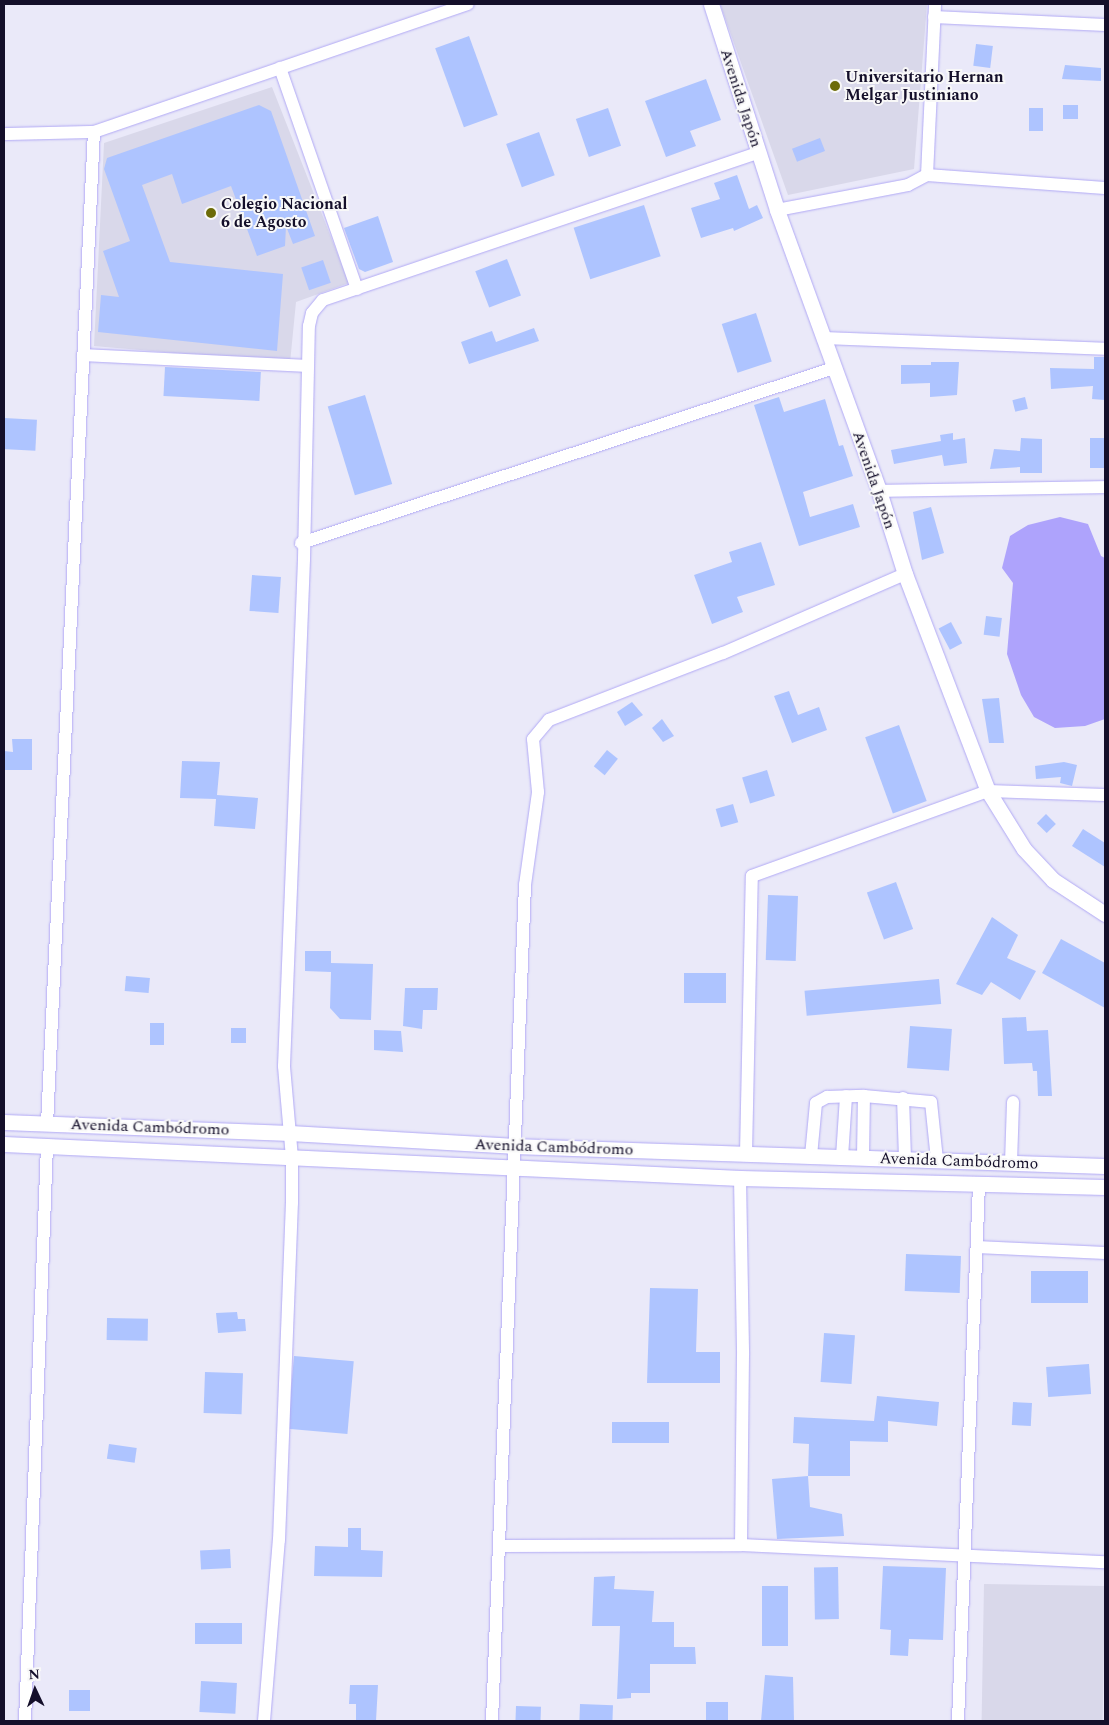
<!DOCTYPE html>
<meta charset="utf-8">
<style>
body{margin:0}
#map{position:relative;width:1109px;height:1725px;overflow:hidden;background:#eae9f9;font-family:Spectral,serif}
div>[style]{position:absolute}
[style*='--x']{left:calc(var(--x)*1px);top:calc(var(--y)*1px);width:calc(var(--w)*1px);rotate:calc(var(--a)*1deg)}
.built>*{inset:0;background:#d9d8ea;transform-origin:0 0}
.water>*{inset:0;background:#aea3fc}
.building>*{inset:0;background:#aec4ff;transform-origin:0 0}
.roads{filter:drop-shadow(0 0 1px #b1a9f5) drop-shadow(0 0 1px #b1a9f5)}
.minor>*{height:12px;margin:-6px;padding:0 6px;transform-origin:6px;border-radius:6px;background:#fff}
.tertiary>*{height:15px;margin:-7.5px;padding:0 7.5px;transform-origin:7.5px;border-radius:7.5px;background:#fff}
.dots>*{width:14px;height:14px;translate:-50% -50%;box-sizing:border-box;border:2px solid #f8f8f8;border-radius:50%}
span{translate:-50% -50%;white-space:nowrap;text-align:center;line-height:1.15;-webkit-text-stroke:4px #f8f8f8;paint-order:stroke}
.poi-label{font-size:16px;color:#140f2a;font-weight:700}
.left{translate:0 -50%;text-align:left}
.street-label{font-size:16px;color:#140f2a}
.frame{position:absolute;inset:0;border:5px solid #140f2a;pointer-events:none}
.north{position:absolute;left:10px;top:1665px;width:50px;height:50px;-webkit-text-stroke:4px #f8f8f8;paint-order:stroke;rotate:357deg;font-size:14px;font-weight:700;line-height:20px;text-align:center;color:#140f2a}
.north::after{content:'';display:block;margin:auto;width:18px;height:22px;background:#140f2a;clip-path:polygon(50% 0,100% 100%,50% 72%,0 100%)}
</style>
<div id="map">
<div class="built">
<div style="clip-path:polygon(720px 4px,927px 4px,914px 169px,788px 195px)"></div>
<div style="clip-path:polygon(272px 87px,349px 283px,296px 302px,290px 363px,94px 346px,104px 143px)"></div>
<div style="left:984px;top:1584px;width:121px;height:137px;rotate:1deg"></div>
</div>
<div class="water">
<div style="clip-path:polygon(1060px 517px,1088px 524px,1101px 556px,1105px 558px,1105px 719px,1085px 726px,1055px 728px,1034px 717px,1021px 695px,1007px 654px,1013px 583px,1002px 568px,1010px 536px,1028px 525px)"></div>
</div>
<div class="building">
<div style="left:469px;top:36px;width:84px;height:36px;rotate:70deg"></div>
<div style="left:976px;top:44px;width:17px;height:22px;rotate:7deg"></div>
<div style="clip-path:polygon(1065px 65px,1101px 68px,1101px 81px,1062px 79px)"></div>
<div style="clip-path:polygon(706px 79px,721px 120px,690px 131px,696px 146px,666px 157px,645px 101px)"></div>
<div style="clip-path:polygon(259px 105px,271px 111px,315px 236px,293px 244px,286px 226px,285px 246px,257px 256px,231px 186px,182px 204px,172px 174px,142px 185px,170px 262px,283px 274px,277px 351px,98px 332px,101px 295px,119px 297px,103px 251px,130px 241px,104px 169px,107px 158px)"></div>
<div style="left:1063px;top:105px;width:15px;height:14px"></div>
<div style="left:608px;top:108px;width:40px;height:34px;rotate:71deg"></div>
<div style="left:1029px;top:108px;width:14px;height:23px"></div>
<div style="left:539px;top:132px;width:46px;height:35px;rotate:70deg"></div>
<div style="left:820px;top:138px;width:14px;height:30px;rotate:69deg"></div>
<div style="clip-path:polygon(737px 175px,749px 209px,757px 205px,763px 218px,734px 231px,733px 228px,701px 238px,691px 208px,720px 199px,714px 183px)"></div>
<div style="left:644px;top:205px;width:54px;height:74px;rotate:72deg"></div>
<div style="clip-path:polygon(378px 216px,393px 262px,365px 272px,359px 269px,344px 228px)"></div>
<div style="left:507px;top:259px;width:39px;height:34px;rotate:69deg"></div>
<div style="left:323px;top:260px;width:24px;height:23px;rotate:71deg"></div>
<div style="left:756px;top:313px;width:51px;height:36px;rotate:72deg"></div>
<div style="clip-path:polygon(534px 328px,539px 341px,469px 364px,461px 342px,492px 331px,496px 342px)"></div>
<div style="clip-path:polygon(1094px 357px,1105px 357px,1105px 400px,1092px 399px,1093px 386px,1051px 389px,1050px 368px,1094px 369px)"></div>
<div style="clip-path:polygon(931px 362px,959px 362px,957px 395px,930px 397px,930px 383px,901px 384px,901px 365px,931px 365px)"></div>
<div style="left:165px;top:367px;width:96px;height:29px;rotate:3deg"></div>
<div style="left:365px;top:395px;width:93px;height:39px;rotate:73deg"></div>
<div style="clip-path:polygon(779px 397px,784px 412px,825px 399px,839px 446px,843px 445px,853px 476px,803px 492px,810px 517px,853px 504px,860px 527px,799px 546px,754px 405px)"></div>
<div style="left:1025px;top:397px;width:12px;height:13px;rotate:76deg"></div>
<div style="left:4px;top:418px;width:33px;height:31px;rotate:3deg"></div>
<div style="clip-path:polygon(953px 433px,953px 440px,965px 438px,967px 463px,944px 466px,942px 455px,894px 464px,891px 450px,941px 441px,940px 435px)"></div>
<div style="clip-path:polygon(1021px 438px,1042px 439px,1042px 473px,1020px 473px,1020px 467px,990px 469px,994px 449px,1020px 451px)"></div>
<div style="left:1090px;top:438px;width:15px;height:30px"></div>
<div style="clip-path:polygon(931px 507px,944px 553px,922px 560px,913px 512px)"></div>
<div style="clip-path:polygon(761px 542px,775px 585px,737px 597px,743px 612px,712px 624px,694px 575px,732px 562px,729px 552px)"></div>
<div style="left:252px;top:575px;width:29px;height:36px;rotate:4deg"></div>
<div style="left:986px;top:616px;width:16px;height:19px;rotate:7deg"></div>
<div style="left:951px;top:622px;width:24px;height:14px;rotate:62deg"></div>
<div style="clip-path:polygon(789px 691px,798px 715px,819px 707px,827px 730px,792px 743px,774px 696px)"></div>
<div style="clip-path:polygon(999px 698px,1004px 743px,989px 743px,982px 699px)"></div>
<div style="clip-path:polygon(632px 702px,643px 715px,625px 726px,617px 712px)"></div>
<div style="clip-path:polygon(662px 719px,674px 736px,663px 742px,652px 728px)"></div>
<div style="left:899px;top:725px;width:81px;height:36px;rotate:70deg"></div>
<div style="clip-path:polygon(12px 739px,32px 739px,32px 770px,4px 770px,4px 751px,13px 752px)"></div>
<div style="left:607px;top:750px;width:14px;height:21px;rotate:39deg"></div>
<div style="clip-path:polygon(182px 761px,220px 762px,217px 795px,258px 798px,255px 829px,214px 826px,216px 799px,180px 798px)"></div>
<div style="clip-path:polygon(1064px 762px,1077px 765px,1072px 786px,1060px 783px,1061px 777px,1036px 779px,1035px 766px)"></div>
<div style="left:767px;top:770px;width:27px;height:26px;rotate:73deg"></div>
<div style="left:733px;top:804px;width:19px;height:18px;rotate:74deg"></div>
<div style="left:1046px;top:814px;width:14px;height:13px;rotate:45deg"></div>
<div style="clip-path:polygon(1083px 829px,1105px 843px,1105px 867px,1072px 846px)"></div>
<div style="left:896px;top:882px;width:50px;height:31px;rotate:70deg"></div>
<div style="left:768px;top:895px;width:30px;height:65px;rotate:2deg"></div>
<div style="clip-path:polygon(992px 917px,1018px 935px,1007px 958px,1036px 971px,1020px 1000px,991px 982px,982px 995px,956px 984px)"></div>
<div style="clip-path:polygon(1061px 939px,1105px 963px,1105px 1008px,1042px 973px)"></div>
<div style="clip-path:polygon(305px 951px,331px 951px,331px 963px,373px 964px,371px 1020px,340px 1019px,330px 1008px,331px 972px,305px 971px)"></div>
<div style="left:684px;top:973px;width:42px;height:30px"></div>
<div style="left:126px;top:976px;width:24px;height:15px;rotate:5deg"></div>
<div style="left:939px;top:979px;width:25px;height:135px;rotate:85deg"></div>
<div style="clip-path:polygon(405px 988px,438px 988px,437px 1010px,423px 1010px,422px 1029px,403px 1026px)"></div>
<div style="clip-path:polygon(1026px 1017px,1027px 1031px,1048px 1030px,1052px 1096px,1038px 1096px,1037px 1071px,1033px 1071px,1032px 1063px,1004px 1064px,1002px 1018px)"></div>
<div style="left:150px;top:1023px;width:14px;height:22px"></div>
<div style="left:910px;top:1026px;width:42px;height:42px;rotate:4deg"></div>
<div style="left:231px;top:1028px;width:15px;height:15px"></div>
<div style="clip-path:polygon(374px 1030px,401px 1031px,403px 1052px,374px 1050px)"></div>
<div style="left:906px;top:1254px;width:55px;height:37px;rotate:2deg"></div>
<div style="left:1088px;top:1271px;width:32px;height:57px;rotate:90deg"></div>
<div style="clip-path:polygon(650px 1288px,698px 1289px,696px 1352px,720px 1352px,720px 1383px,647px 1383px)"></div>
<div style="clip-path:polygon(237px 1312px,238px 1319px,245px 1319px,246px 1331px,218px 1333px,216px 1313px)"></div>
<div style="left:107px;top:1318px;width:41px;height:22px;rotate:1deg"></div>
<div style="left:824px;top:1333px;width:31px;height:49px;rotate:4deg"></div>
<div style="left:294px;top:1356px;width:60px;height:73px;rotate:5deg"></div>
<div style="left:1089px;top:1364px;width:30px;height:43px;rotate:86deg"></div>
<div style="left:205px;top:1372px;width:38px;height:41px;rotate:2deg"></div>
<div style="clip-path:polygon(877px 1396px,939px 1402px,937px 1426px,888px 1421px,888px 1442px,850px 1441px,850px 1476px,808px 1476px,809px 1444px,793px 1443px,794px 1417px,874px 1421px)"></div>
<div style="left:1013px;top:1402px;width:19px;height:23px;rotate:3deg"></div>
<div style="left:612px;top:1422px;width:57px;height:21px"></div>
<div style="left:109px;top:1444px;width:28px;height:15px;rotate:8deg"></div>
<div style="clip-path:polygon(808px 1476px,810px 1507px,842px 1514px,844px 1536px,777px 1539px,772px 1479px)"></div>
<div style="clip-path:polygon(348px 1528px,361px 1528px,361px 1550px,383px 1551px,382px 1577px,314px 1576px,315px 1546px,348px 1547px)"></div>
<div style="left:230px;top:1549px;width:19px;height:30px;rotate:87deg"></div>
<div style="clip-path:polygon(883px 1566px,946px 1568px,943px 1640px,909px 1639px,908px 1656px,890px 1655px,891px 1630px,880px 1629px)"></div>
<div style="left:838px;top:1567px;width:52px;height:24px;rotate:89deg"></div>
<div style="clip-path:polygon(615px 1576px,614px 1589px,654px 1591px,652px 1622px,674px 1622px,674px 1647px,695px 1647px,696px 1664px,650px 1664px,650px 1693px,631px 1693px,631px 1698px,617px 1699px,620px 1626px,592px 1626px,594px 1577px)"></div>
<div style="left:762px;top:1586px;width:26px;height:60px"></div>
<div style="left:242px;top:1623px;width:21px;height:47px;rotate:90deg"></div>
<div style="clip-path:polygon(765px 1675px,793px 1677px,794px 1721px,761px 1721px)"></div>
<div style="left:201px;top:1681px;width:36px;height:31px;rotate:3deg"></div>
<div style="clip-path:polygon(350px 1685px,378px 1685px,376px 1721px,356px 1721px,356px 1704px,349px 1704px)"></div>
<div style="left:69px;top:1690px;width:21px;height:21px"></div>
<div style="left:706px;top:1702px;width:22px;height:19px"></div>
<div style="left:580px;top:1704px;width:33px;height:17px;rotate:2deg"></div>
<div style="left:516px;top:1706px;width:25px;height:15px;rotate:2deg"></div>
</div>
<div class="roads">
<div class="minor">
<div style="--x:934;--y:17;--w:171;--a:2.7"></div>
<div style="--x:280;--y:68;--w:234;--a:70.8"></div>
<div style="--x:4;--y:134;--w:90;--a:-1.3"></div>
<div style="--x:94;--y:132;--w:395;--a:-18.9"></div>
<div style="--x:927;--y:175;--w:171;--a:-87.3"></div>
<div style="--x:777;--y:210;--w:133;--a:-10.8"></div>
<div style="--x:908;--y:185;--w:21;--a:-28"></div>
<div style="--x:927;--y:175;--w:178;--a:4.2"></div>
<div style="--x:823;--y:338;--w:282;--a:2.2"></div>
<div style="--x:83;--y:355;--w:225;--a:2.8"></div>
<div style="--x:879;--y:491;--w:226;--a:-1"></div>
<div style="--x:301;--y:543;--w:561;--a:-18.18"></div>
<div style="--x:903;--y:1098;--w:61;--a:88.1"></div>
<div style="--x:47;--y:1124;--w:993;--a:-87.29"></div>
<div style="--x:746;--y:1154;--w:278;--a:-88.8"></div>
<div style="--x:752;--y:876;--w:251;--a:-19.8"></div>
<div style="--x:988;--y:791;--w:117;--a:2"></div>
<div style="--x:811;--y:1156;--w:53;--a:-84.6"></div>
<div style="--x:816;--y:1103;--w:13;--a:-29"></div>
<div style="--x:827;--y:1097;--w:37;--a:-2"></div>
<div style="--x:864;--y:1096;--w:67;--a:5.1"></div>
<div style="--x:931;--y:1102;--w:58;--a:84.1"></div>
<div style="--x:842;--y:1157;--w:61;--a:-86.2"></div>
<div style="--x:863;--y:1157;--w:61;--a:-89.1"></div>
<div style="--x:1011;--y:1163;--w:61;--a:-88.1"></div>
<div style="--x:740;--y:1178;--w:177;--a:89"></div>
<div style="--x:743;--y:1355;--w:190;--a:90.6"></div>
<div style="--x:977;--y:1247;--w:128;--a:2.7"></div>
<div style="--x:500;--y:1546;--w:241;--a:-0.2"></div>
<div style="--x:741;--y:1545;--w:364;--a:2.7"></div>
<div style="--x:25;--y:1721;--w:575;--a:-87.81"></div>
<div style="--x:264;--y:1721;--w:182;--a:-85.3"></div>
<div style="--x:279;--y:1540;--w:337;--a:-87.8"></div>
<div style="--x:292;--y:1203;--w:45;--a:-90"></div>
<div style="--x:292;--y:1158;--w:92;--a:-95"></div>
<div style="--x:284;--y:1066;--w:507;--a:-87.74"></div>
<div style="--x:304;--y:559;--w:233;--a:-88.8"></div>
<div style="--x:309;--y:326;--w:13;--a:-77"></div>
<div style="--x:312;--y:313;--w:17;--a:-50"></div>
<div style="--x:323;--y:300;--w:460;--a:-18.7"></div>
<div style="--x:492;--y:1721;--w:837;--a:-87.74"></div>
<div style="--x:525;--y:885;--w:94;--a:-82"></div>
<div style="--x:538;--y:792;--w:53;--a:-95.4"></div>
<div style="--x:533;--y:739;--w:25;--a:-50"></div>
<div style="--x:549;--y:720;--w:186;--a:-21.1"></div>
<div style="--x:723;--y:653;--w:198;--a:-23.5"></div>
<div style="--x:958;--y:1721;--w:538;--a:-87.76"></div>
</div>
<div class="tertiary">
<div style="--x:711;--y:4;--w:216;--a:72.2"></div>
<div style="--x:777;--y:210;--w:299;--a:70"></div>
<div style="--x:879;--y:491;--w:87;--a:72.6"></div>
<div style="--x:905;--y:574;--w:232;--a:69.1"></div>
<div style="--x:988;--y:791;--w:68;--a:58.2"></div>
<div style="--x:1024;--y:849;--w:42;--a:46.9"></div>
<div style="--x:1053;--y:880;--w:62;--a:33.2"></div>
<div style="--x:4;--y:1122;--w:286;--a:2.2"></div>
<div style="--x:290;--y:1133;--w:223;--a:3.3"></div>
<div style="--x:513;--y:1146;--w:592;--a:1.93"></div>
<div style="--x:4;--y:1144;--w:737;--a:2.64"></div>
<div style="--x:740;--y:1178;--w:365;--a:1.4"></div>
</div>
</div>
<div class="dots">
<div style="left:835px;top:86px;background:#6c6b08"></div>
<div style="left:211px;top:213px;background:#6c6b08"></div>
</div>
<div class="poi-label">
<span class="left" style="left:845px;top:86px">Universitario Hernan<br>Melgar Justiniano</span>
<span class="left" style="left:221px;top:213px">Colegio Nacional<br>6 de Agosto</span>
</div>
<div class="street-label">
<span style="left:741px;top:98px;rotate:72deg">Avenida Japón</span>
<span style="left:874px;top:480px;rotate:71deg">Avenida Japón</span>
<span style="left:150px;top:1127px;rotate:2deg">Avenida Cambódromo</span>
<span style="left:554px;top:1147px;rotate:2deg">Avenida Cambódromo</span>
<span style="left:959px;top:1161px;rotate:2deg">Avenida Cambódromo</span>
</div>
<div class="frame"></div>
<div class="north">N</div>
</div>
